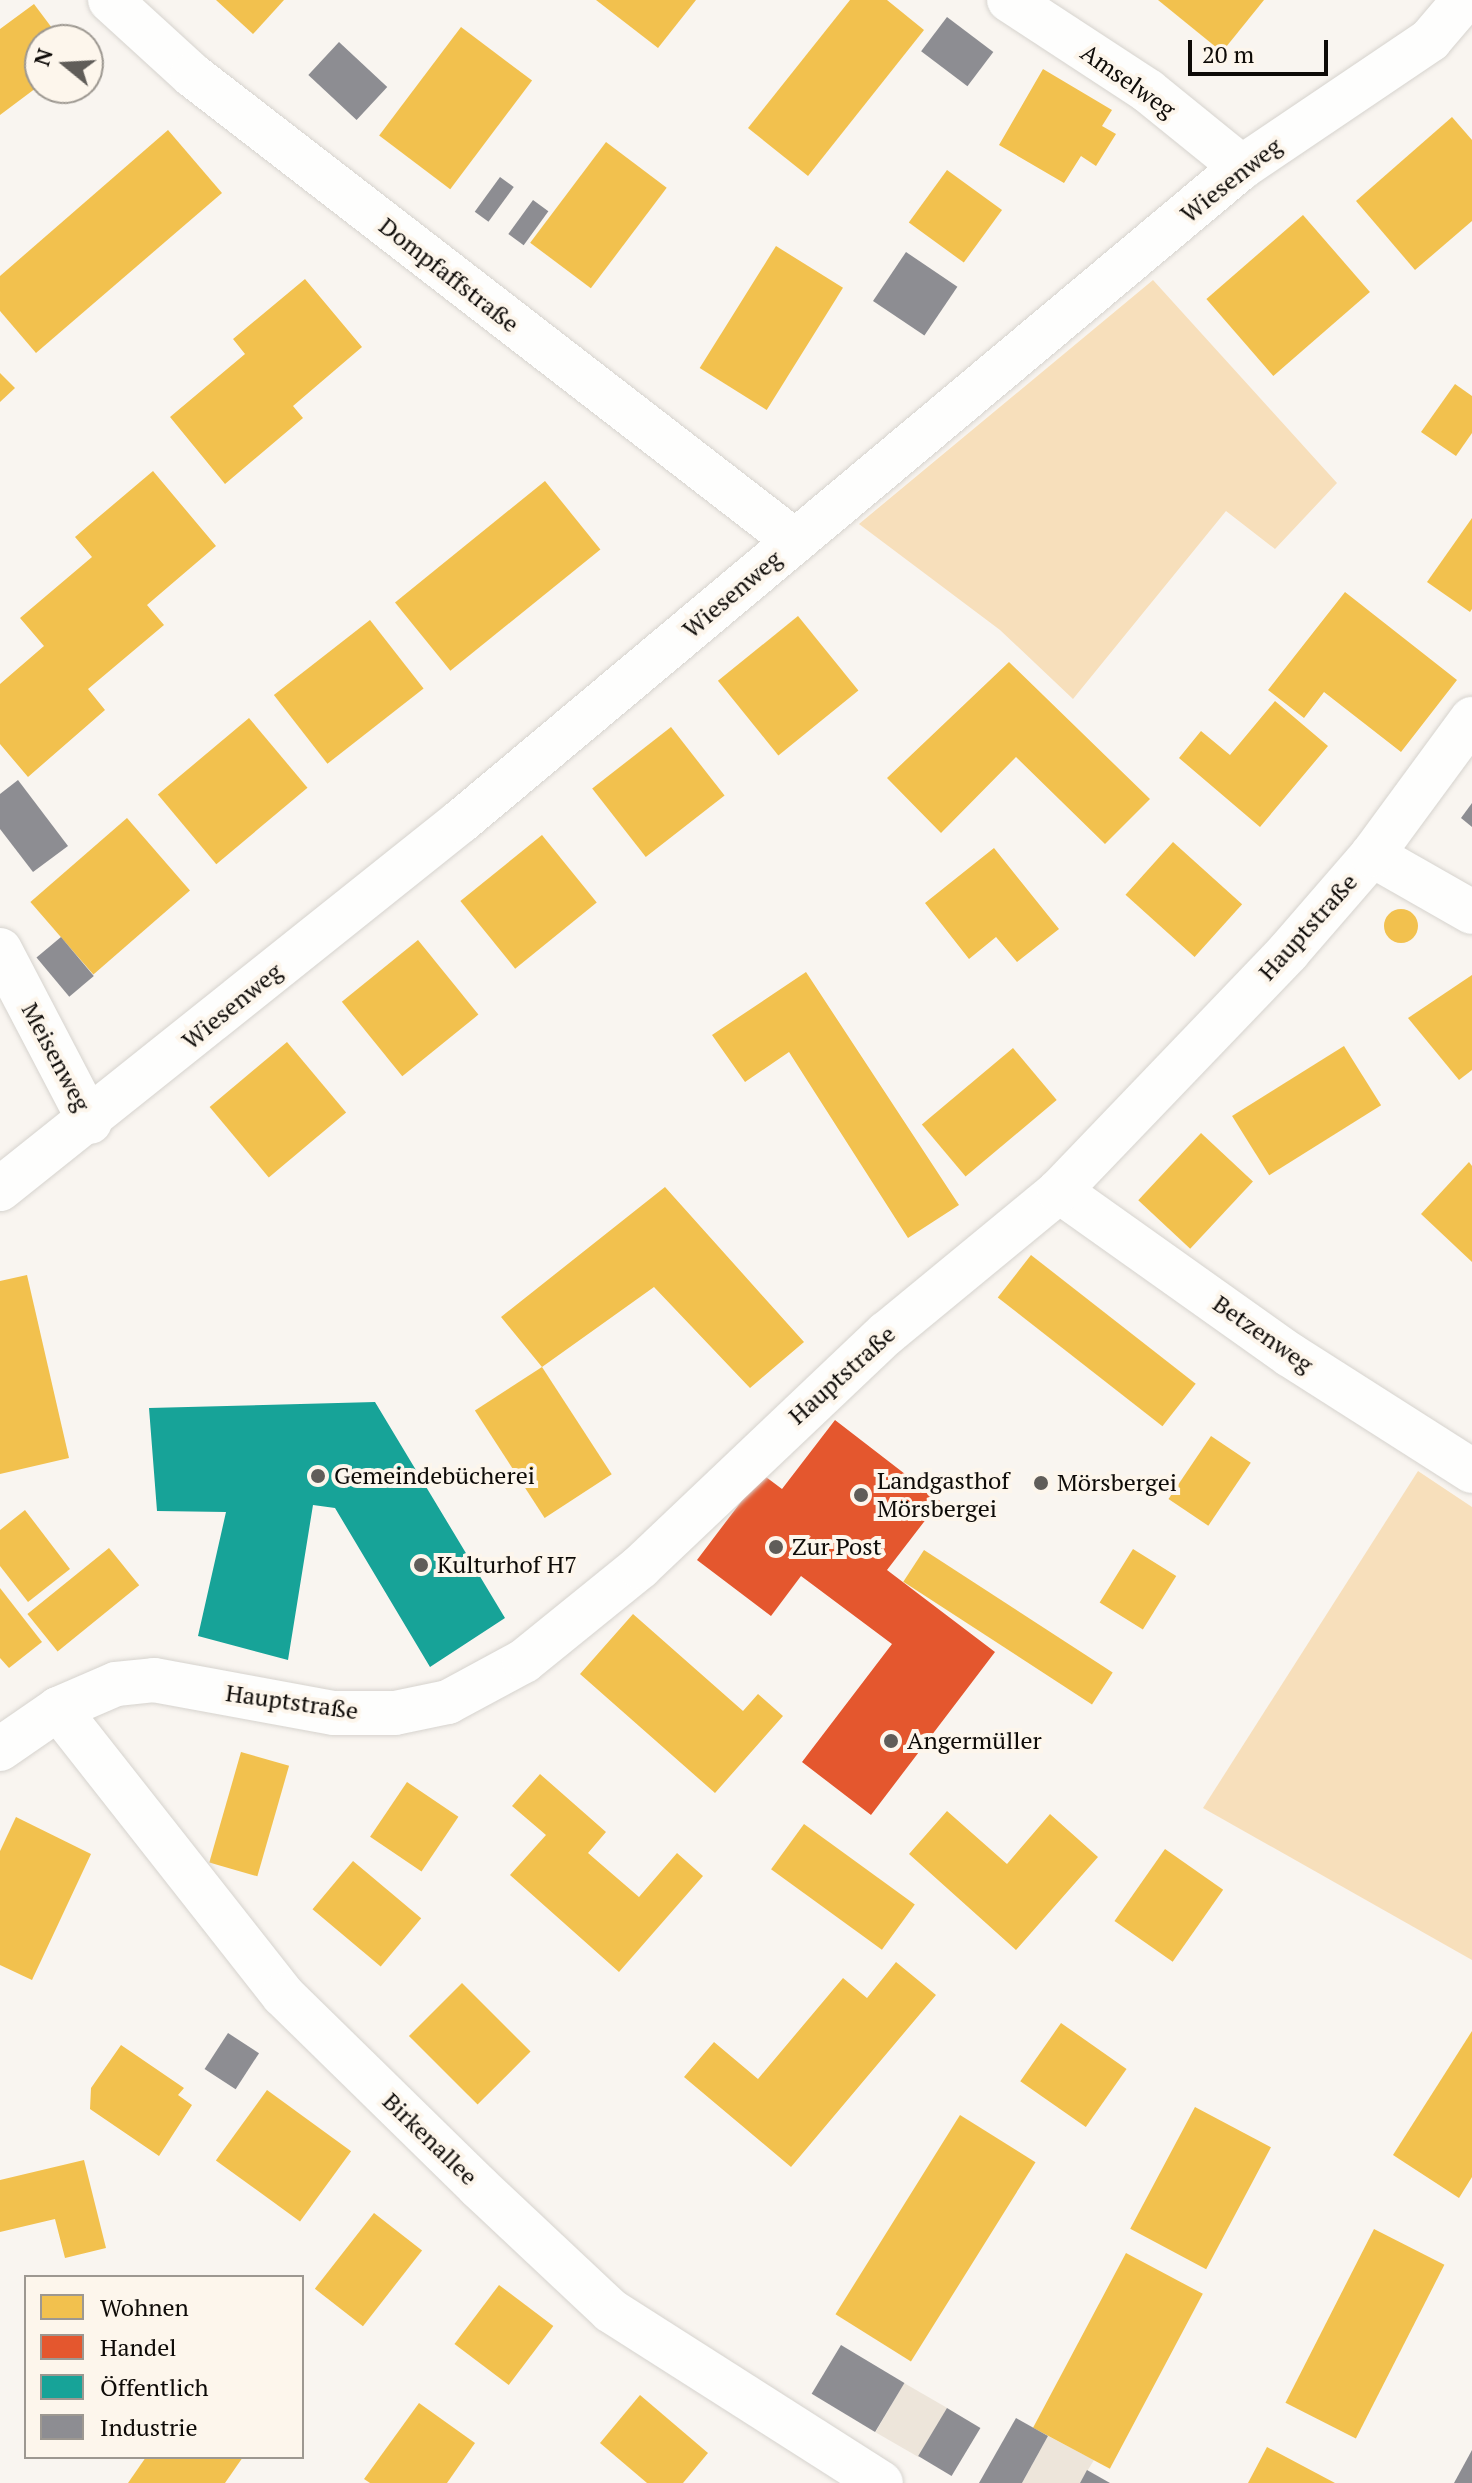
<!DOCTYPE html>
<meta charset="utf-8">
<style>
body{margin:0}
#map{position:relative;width:1472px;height:2483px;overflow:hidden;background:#f9f5f0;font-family:"PT Serif",serif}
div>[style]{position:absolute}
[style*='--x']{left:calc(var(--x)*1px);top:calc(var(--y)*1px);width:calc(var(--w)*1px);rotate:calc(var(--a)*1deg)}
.built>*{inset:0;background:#ede5da;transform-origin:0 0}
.green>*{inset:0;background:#f7dfbb}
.homes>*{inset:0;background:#f2c14e;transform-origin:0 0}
.round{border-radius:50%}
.shops>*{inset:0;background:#e4572e}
.public>*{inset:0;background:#17a398}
.industry>*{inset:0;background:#8d8d92;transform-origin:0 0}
.roads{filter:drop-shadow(0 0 2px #d6d3ce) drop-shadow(0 0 2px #d6d3ce)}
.street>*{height:44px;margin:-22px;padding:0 22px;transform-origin:22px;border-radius:22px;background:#fefefd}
.secondary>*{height:44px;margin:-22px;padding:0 22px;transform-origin:22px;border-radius:22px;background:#fefefd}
.dots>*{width:22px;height:22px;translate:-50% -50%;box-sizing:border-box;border:4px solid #fdf6ec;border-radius:50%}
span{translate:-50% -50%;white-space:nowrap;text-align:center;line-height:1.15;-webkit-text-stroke:8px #fdf6ec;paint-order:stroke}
.street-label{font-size:24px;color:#0e0b08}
.poi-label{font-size:24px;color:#0e0b08}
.left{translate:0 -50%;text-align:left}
.legend{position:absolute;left:24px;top:2275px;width:280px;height:184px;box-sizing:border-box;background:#fdf6ec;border:2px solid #9d9891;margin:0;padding:10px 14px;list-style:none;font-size:24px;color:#0e0b08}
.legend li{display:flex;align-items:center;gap:16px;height:40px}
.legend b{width:40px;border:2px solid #9d9891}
.north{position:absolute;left:24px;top:24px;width:80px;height:80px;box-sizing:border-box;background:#fdf6ec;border:2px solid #9d9891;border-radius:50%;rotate:288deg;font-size:22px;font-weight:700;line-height:32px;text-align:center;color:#0e0b08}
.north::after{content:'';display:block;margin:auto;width:28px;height:36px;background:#605d59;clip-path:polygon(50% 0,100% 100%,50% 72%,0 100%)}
.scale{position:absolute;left:1188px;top:40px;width:140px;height:36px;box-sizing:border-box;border:4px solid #0e0b08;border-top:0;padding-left:10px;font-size:24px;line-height:28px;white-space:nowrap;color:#0e0b08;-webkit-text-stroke:6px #fdf6ec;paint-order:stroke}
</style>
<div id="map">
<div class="built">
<div style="left:904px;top:2383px;width:50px;height:57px;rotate:30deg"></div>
<div style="clip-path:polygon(1048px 2436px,1094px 2460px,1080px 2483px,1022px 2483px)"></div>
</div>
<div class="green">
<div style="clip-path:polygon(1153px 280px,1337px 483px,1275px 549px,1226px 511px,1073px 699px,1000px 630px,859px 524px)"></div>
<div style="clip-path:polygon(1418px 1471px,1472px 1507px,1472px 1960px,1203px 1808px)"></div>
</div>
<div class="homes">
<div style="clip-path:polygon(216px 0,284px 0,253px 34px)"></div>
<div style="clip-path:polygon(596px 0,696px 0,658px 48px)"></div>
<div style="clip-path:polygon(850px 0,887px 0,924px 30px,808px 176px,748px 128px)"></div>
<div style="clip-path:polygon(1158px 0,1264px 0,1222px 52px)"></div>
<div style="clip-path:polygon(34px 4px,61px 40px,40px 40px,40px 85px,0 115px,0 29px)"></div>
<div style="left:461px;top:27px;width:89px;height:136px;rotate:37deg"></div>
<div style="clip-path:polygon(1043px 69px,1112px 110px,1102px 126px,1116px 134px,1096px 166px,1081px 156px,1064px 183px,999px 145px)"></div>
<div style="clip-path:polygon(1452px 117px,1472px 140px,1472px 221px,1415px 270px,1356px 201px)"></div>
<div style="clip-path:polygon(168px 130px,222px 193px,36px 353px,0 311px,0 276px)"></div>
<div style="left:606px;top:142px;width:76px;height:126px;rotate:37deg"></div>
<div style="left:947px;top:170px;width:68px;height:65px;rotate:36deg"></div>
<div style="left:1303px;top:215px;width:102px;height:128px;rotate:49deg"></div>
<div style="left:776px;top:246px;width:79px;height:144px;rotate:32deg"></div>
<div style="clip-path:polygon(305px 279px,362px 347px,293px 406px,303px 418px,225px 484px,170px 417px,245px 354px,233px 339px)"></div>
<div style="clip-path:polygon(0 373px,15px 388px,0 402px)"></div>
<div style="clip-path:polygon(1455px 384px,1472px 396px,1472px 433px,1456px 456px,1421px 432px)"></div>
<div style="clip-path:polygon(153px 471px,216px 546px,147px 605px,164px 625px,88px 689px,105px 710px,28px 777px,0 744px,0 684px,44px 646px,20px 618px,92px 557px,75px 537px)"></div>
<div style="left:545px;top:481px;width:88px;height:193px;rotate:51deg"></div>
<div style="clip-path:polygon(1472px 518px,1472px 609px,1470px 612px,1427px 582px)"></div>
<div style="clip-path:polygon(1345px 592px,1457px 680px,1401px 752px,1324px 692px,1304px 718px,1268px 690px)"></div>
<div style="left:798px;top:616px;width:96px;height:103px;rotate:51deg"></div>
<div style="left:370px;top:620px;width:87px;height:122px;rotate:52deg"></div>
<div style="clip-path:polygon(1009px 662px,1150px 799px,1105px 844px,1016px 757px,941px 833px,887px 778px)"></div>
<div style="clip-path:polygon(1275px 701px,1328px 746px,1260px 827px,1179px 758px,1201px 731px,1230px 755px)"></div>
<div style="left:249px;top:718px;width:91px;height:119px;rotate:50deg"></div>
<div style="left:671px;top:727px;width:87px;height:100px;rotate:52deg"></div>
<div style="left:127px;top:818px;width:96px;height:128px;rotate:49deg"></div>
<div style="left:542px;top:835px;width:87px;height:105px;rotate:51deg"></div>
<div style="left:1173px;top:842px;width:93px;height:71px;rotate:42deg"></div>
<div style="clip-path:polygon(994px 848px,1059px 929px,1017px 962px,996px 937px,969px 959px,925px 903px)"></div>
<div class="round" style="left:1384px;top:909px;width:34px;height:34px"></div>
<div style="left:418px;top:940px;width:96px;height:98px;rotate:51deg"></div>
<div style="clip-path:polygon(806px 972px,959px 1205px,908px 1238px,789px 1052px,745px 1082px,712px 1035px)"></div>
<div style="clip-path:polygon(1472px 975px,1472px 1070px,1459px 1080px,1408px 1018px)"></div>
<div style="left:287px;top:1042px;width:92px;height:101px;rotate:50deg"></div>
<div style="left:1344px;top:1046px;width:70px;height:132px;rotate:58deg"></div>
<div style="left:1013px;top:1048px;width:68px;height:119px;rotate:50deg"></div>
<div style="left:1201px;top:1133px;width:71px;height:92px;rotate:43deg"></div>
<div style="clip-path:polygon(1469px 1162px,1472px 1166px,1472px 1262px,1421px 1214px)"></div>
<div style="clip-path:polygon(665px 1187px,804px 1342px,750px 1388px,654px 1287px,542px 1367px,501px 1317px)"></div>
<div style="left:1031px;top:1255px;width:209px;height:54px;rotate:38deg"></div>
<div style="clip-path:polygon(27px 1275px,69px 1458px,0 1474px,0 1281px)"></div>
<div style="left:542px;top:1367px;width:128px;height:80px;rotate:57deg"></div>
<div style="left:1211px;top:1436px;width:48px;height:76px;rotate:34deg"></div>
<div style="clip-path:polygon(25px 1510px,70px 1569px,28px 1602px,0 1566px,0 1530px)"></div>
<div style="left:109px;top:1548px;width:48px;height:105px;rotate:51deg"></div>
<div style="left:1133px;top:1549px;width:51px;height:63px;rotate:32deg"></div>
<div style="left:924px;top:1550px;width:225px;height:38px;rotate:33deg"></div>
<div style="clip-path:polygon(0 1588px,42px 1642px,9px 1668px,0 1658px)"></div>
<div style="clip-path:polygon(633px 1614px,743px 1711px,758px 1694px,783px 1716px,715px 1793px,580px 1674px)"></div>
<div style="left:241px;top:1752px;width:50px;height:115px;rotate:16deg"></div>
<div style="clip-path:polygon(540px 1774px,606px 1832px,588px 1853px,639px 1897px,677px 1853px,703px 1876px,619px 1972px,510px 1875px,546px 1835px,512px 1806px)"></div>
<div style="left:407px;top:1782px;width:62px;height:66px;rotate:34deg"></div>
<div style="clip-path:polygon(947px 1811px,1007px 1864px,1050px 1814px,1098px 1857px,1016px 1950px,909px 1854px)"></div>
<div style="clip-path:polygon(16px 1817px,91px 1854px,32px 1980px,0 1965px,0 1851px)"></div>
<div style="left:804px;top:1824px;width:137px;height:56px;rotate:36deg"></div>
<div style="left:1165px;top:1849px;width:71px;height:88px;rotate:35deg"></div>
<div style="left:353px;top:1861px;width:89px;height:63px;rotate:40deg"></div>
<div style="clip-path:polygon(896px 1962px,936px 1995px,791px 2167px,684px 2077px,714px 2042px,758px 2079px,843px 1978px,867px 1998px)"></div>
<div style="left:462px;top:1983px;width:97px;height:75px;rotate:45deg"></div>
<div style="left:1061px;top:2023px;width:80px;height:71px;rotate:35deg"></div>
<div style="clip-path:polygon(1472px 2031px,1472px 2177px,1459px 2198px,1393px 2155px)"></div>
<div style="clip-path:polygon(121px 2045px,184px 2088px,178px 2095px,192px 2105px,159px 2156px,90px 2109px,91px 2088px)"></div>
<div style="left:267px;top:2090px;width:104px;height:87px;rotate:36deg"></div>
<div style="left:1195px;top:2107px;width:86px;height:138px;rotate:28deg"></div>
<div style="left:960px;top:2115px;width:89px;height:235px;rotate:32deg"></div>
<div style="clip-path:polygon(84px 2160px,106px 2248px,65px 2258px,55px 2219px,0 2232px,0 2180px)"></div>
<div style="left:374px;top:2213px;width:61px;height:96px;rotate:38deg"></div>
<div style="left:1374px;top:2229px;width:79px;height:195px;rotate:27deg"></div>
<div style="left:1126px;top:2253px;width:87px;height:198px;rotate:28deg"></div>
<div style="left:499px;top:2285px;width:68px;height:74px;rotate:37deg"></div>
<div style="clip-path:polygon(640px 2395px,708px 2453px,683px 2483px,647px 2483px,600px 2443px)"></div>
<div style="clip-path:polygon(419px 2403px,475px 2443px,447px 2483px,370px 2483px,364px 2479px)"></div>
<div style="clip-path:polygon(1267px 2447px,1335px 2483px,1248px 2483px)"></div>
<div style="clip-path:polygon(146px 2457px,243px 2457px,225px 2483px,128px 2483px)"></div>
</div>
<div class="shops">
<div style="clip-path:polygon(835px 1420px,940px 1501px,887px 1570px,995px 1652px,871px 1815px,802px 1762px,892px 1644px,801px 1576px,771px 1616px,697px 1560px,762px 1474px,782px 1489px)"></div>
</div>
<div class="public">
<div style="clip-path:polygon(375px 1402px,505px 1618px,430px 1667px,335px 1508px,313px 1505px,288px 1660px,198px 1636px,226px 1512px,157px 1511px,149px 1408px)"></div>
</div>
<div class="industry">
<div style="left:947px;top:17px;width:58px;height:43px;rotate:37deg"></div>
<div style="left:339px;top:42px;width:66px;height:45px;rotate:43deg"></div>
<div style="left:500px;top:177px;width:17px;height:43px;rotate:36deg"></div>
<div style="left:533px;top:200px;width:19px;height:42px;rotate:36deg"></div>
<div style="left:906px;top:252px;width:62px;height:59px;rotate:34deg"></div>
<div style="clip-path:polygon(18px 780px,68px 846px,33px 872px,0 829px,0 794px)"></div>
<div style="clip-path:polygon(1472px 803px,1472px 827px,1461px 818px)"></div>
<div style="left:61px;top:937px;width:51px;height:32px;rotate:50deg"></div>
<div style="left:228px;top:2033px;width:37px;height:43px;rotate:33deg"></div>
<div style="left:841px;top:2345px;width:74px;height:57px;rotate:31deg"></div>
<div style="left:947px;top:2408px;width:39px;height:56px;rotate:31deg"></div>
<div style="clip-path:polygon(1016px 2418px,1048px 2436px,1022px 2483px,979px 2483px)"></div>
<div style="clip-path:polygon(1472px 2450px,1472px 2483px,1454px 2483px)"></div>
<div style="clip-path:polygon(1087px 2470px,1110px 2483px,1080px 2483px)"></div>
</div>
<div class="roads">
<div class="street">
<div style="--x:110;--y:0;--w:111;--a:42.4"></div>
<div style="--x:192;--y:75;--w:762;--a:37.7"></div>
<div style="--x:1009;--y:0;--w:166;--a:33.2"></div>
<div style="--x:1148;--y:91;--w:121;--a:39"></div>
<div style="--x:1372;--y:855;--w:115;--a:29.7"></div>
<div style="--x:0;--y:950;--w:194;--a:62.4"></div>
<div style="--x:0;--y:1189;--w:590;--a:-38.6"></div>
<div style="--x:461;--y:821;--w:1019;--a:-39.94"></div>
<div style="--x:1242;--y:167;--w:227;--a:-34"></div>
<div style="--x:1430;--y:40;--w:52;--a:-49.6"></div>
<div style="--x:1059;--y:1191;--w:283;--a:35.4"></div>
<div style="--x:1290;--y:1355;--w:216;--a:32.5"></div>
<div style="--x:58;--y:1709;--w:364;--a:51.8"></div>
<div style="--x:283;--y:1995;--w:274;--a:44.4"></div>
<div style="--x:479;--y:2187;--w:181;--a:43.2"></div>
<div style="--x:611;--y:2311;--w:320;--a:32.5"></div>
</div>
<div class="secondary">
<div style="--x:0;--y:1749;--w:70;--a:-34.6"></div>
<div style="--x:58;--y:1709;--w:63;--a:-23.3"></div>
<div style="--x:116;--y:1684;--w:38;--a:-6"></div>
<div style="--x:154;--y:1680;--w:183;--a:10.4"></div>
<div style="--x:334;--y:1713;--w:61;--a:0"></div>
<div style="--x:395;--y:1713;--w:54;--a:-11.7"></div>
<div style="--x:448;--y:1702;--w:86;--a:-28.3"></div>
<div style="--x:524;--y:1661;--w:149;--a:-39"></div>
<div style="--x:640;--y:1567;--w:340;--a:-43.5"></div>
<div style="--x:887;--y:1333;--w:223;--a:-39.5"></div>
<div style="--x:1059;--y:1191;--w:331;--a:-46.2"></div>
<div style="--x:1288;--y:952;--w:128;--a:-49.1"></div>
<div style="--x:1372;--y:855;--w:169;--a:-53.7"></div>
</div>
</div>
<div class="dots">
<div style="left:318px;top:1476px;background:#605d59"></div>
<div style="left:1041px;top:1483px;background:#605d59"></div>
<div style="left:861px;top:1495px;background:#605d59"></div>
<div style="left:776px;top:1547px;background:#605d59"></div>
<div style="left:421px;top:1565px;background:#605d59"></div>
<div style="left:891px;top:1741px;background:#605d59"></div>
</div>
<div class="street-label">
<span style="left:1128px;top:81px;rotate:35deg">Amselweg</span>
<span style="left:1231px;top:180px;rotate:-38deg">Wiesenweg</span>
<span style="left:449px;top:275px;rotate:38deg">Dompfaffstraße</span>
<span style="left:732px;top:594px;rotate:-40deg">Wiesenweg</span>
<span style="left:1308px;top:927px;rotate:-48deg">Hauptstraße</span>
<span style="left:232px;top:1006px;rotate:-39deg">Wiesenweg</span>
<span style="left:56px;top:1057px;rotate:62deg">Meisenweg</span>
<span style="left:1263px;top:1334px;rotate:35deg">Betzenweg</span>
<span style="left:842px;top:1375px;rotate:-42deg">Hauptstraße</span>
<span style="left:292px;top:1702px;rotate:8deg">Hauptstraße</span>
<span style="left:430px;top:2139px;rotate:44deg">Birkenallee</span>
</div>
<div class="poi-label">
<span class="left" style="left:334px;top:1476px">Gemeindebücherei</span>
<span class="left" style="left:877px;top:1495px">Landgasthof<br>Mörsbergei</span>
<span class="left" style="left:1057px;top:1483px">Mörsbergei</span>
<span class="left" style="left:792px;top:1547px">Zur Post</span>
<span class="left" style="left:437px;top:1565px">Kulturhof H7</span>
<span class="left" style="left:907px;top:1741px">Angermüller</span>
</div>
<ul class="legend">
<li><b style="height:22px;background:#f2c14e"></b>Wohnen</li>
<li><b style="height:22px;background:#e4572e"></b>Handel</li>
<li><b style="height:22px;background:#17a398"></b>Öffentlich</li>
<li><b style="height:22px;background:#8d8d92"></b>Industrie</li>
</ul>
<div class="north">N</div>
<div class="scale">20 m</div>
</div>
